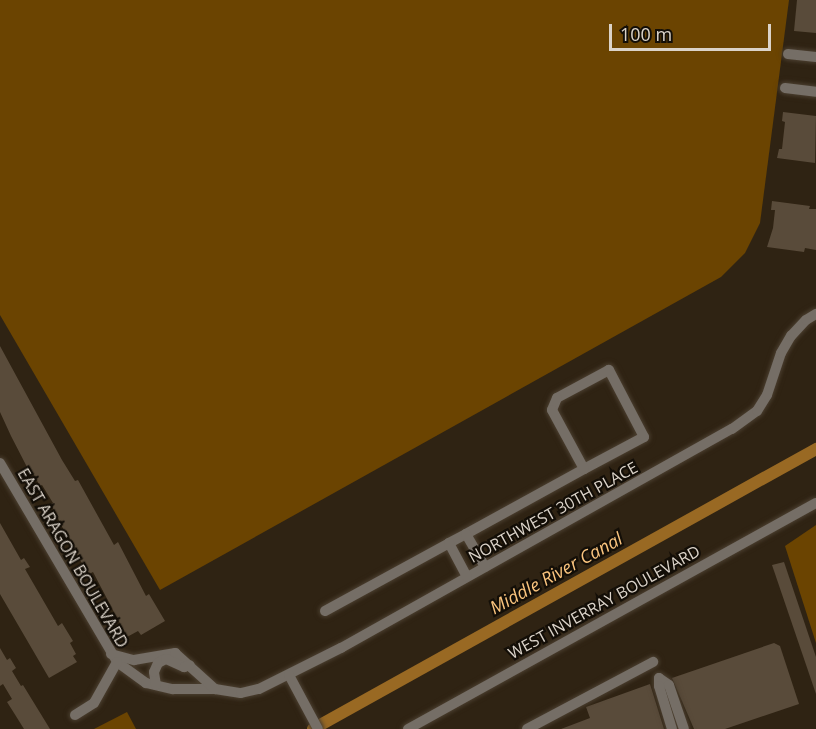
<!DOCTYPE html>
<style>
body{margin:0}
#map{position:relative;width:816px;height:729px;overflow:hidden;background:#2f2313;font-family:"Open Sans",sans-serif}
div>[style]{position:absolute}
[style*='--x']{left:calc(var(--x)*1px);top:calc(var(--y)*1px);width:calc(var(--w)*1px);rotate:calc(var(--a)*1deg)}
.green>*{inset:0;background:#6b4401}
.canal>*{height:12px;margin:-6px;padding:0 6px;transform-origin:6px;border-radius:6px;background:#996923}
.building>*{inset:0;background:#594b3a}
.roads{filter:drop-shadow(0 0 2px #4b3f30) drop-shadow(0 0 2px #4b3f30)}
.minor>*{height:10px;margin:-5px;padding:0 5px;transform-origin:5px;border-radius:5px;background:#756e66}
span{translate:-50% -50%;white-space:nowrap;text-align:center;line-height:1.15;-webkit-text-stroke:4.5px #130e07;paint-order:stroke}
.street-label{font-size:16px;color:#dbd3c9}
.water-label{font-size:18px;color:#fac47e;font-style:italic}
.scale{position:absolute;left:609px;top:24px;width:162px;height:27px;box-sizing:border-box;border:3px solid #dbd3c9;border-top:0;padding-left:8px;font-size:18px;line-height:21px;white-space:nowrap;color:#dbd3c9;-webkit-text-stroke:4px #130e07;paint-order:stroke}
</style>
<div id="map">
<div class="green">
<div style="clip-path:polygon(0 0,789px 0,760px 223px,745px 253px,721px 277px,160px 590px,0 315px)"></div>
<div style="clip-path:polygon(816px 525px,816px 643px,785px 546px)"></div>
<div style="clip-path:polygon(127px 712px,136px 729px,94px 729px)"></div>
</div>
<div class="canal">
<div style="--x:313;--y:729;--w:576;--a:-29.1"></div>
</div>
<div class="building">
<div style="clip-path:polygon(797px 0,816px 0,816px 33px,794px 31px)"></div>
<div style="clip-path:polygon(783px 112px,816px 116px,815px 163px,777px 158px,779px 149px,782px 149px,785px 122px,782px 121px)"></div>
<div style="clip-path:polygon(772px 201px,810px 206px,809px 209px,816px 209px,816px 250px,805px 248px,804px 252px,767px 247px,773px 228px,775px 210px,771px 210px)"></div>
<div style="clip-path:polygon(0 346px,62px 460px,75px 481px,78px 480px,114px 545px,118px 542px,146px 596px,149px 594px,165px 621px,141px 635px,138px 631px,127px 637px,93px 572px,89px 574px,74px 551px,51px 504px,53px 503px,42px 485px,40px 486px,30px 468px,28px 469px,11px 436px,0 412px)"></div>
<div style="clip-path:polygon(0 523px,21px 560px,24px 558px,30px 567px,25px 569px,58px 626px,62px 623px,73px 641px,70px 643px,76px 654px,73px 656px,77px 662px,49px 678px,0 594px)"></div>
<div style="clip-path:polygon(784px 562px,816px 657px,816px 694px,772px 565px)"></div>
<div style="clip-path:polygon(774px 643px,780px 646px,799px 704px,725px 729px,694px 729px,672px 678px)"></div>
<div style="clip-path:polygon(0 648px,7px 660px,10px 658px,16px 668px,12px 671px,21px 686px,23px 685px,50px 729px,24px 729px,14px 713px,7px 702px,12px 699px,3px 684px,0 686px)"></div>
<div style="clip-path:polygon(650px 684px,664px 729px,561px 729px,590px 718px,586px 707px)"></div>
</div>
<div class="roads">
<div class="minor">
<div style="--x:788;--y:54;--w:28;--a:6"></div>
<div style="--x:785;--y:88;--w:31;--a:7"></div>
<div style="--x:0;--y:463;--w:231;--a:59.5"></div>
<div style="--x:117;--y:662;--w:36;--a:36"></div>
<div style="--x:146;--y:683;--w:28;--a:13"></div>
<div style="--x:173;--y:689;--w:42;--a:0"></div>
<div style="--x:215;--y:689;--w:26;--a:9"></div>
<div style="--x:241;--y:693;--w:18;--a:-13"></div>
<div style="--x:259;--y:689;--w:92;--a:-26.6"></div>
<div style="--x:341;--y:648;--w:448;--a:-29.3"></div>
<div style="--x:732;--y:429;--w:31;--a:-36"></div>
<div style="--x:757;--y:411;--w:19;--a:-58"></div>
<div style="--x:767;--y:395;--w:44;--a:-71.6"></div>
<div style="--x:781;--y:353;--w:20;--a:-60"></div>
<div style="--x:791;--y:336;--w:22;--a:-47"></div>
<div style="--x:806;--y:320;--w:12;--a:-31"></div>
<div style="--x:466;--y:534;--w:135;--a:-28.8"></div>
<div style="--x:584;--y:469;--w:68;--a:-28.1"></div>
<div style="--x:644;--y:437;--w:76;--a:-117.6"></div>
<div style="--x:609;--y:370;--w:59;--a:151.7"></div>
<div style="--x:557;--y:398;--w:13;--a:113"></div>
<div style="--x:552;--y:410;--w:67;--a:61.5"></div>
<div style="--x:449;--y:543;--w:19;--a:-28"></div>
<div style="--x:466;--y:534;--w:38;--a:60"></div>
<div style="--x:325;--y:611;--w:141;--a:-28.7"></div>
<div style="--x:449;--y:543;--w:38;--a:62"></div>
<div style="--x:111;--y:654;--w:24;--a:15"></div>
<div style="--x:134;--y:660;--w:42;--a:-9.7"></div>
<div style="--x:175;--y:653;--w:54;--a:42"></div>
<div style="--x:289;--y:675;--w:61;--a:61.8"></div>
<div style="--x:659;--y:678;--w:12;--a:35"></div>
<div style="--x:669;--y:685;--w:46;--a:71.2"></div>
<div style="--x:659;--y:678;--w:8;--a:90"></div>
<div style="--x:659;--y:686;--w:45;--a:73.2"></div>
<div style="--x:156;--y:685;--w:13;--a:-99"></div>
<div style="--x:154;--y:672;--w:10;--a:-66"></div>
<div style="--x:158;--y:663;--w:9;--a:-27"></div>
<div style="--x:166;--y:659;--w:20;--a:24"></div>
<div style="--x:184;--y:667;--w:6;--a:-18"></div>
<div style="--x:75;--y:715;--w:22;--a:-32"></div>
<div style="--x:94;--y:703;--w:47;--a:-60.7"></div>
<div style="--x:408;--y:729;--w:466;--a:-29"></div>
<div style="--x:527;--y:729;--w:143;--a:-28"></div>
</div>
</div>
<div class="street-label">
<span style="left:553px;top:512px;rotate:-29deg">NORTHWEST 30TH PLACE</span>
<span style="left:73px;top:558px;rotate:60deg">EAST ARAGON BOULEVARD</span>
<span style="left:604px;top:602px;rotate:-29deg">WEST INVERRAY BOULEVARD</span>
</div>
<div class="water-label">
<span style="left:556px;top:573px;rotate:-29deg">Middle River Canal</span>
</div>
<div class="scale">100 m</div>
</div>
